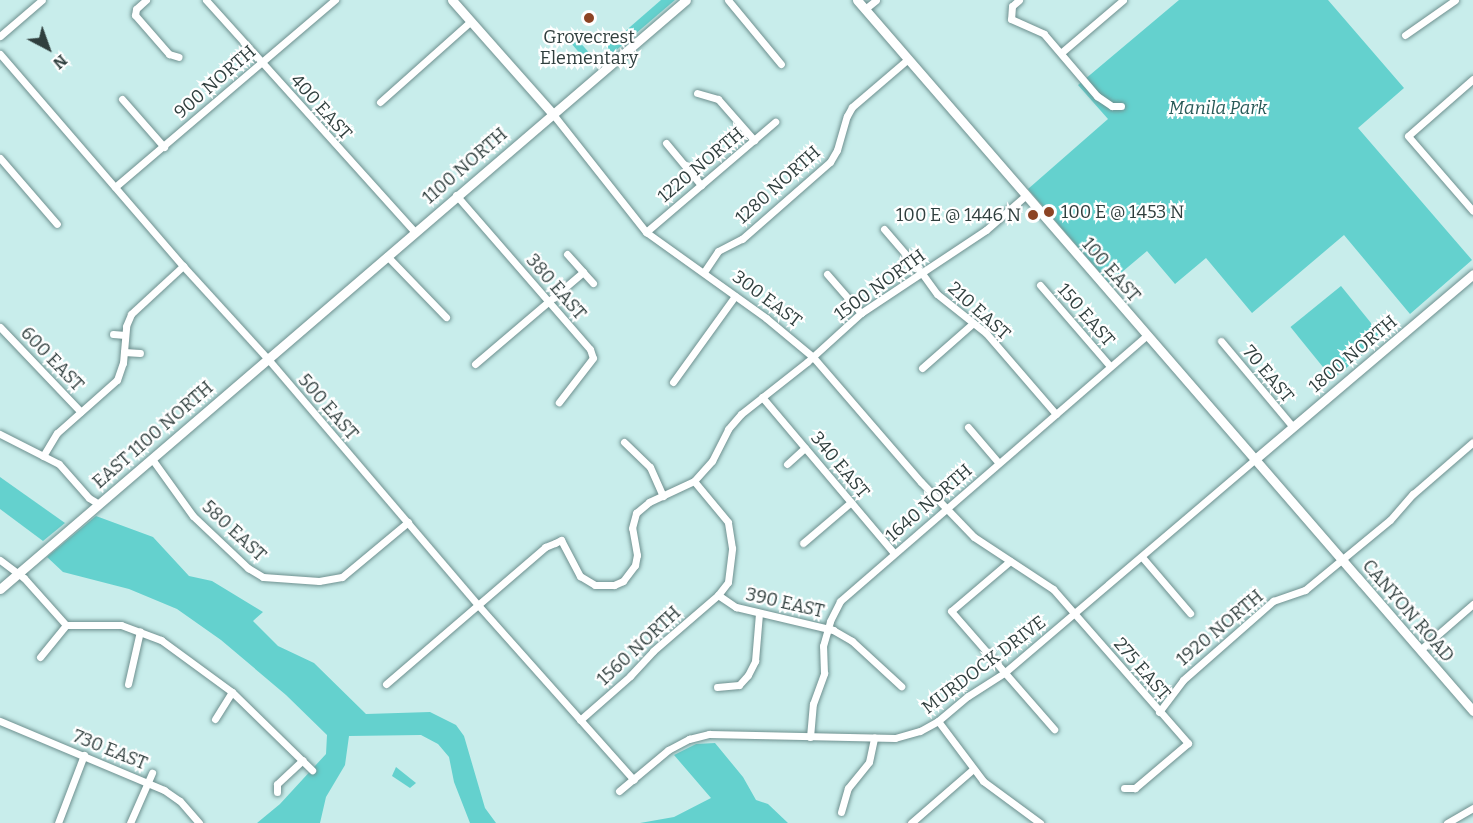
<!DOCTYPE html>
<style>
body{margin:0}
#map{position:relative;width:1473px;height:823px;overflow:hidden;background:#c8edeb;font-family:Bitter,serif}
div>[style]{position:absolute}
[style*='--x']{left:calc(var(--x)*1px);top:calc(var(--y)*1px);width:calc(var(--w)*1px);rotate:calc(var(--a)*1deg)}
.green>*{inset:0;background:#64d1ce;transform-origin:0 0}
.roads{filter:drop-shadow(0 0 2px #6e908f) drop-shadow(0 0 2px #6e908f)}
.street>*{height:7px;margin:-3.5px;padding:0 3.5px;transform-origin:3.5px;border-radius:3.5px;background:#fff}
.secondary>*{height:9px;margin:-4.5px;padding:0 4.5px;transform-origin:4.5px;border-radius:4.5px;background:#fff}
.dots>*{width:16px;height:16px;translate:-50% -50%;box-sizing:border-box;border:3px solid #fff;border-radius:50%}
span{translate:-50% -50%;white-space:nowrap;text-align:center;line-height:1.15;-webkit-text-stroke:4.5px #fff;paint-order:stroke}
.poi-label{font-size:18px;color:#303f3e}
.left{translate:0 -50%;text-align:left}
.right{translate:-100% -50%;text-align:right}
.street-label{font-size:18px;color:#303f3e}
.park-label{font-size:18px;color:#285a58;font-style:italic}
.north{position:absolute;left:18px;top:18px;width:60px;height:60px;-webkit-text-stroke:4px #fff;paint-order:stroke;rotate:139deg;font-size:16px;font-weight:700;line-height:24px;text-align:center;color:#303f3e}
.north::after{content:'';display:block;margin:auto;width:21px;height:27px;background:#303f3e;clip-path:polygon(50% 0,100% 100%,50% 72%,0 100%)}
</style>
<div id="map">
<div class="green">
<div style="clip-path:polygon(661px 0,675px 0,613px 53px,607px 47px)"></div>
<div style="clip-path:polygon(1179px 0,1328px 0,1404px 88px,1358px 128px,1472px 260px,1410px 314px,1344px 235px,1252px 313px,1206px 258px,1175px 284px,1147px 251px,1109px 283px,1028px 189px,1108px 119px,1078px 85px)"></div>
<div style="clip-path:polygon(576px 38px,593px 57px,588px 63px,571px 43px)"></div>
<div style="left:1341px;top:286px;width:67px;height:65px;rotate:51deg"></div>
<div style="clip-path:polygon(0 477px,65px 523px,43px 541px,0 509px)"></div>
<div style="clip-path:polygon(96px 516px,153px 537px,189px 576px,212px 581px,263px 612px,253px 621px,278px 646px,314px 663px,366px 714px,430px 712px,456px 725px,464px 736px,485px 808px,496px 823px,470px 823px,454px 782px,449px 757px,438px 744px,421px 735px,349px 736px,345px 765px,326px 797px,320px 823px,257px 823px,280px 804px,326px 754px,327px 735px,286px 695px,221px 640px,177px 609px,129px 589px,63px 572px,47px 557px)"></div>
<div style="clip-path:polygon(715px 743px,743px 777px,756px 800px,768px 804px,788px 823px,640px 823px,674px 817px,711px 798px,674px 755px,696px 744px)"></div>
<div style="clip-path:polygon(396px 767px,416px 783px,410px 788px,392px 776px)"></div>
</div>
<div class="roads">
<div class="street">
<div style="--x:146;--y:0;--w:13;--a:138"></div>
<div style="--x:136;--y:9;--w:6;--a:99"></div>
<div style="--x:135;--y:15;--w:52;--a:48.9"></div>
<div style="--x:169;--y:54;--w:10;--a:17"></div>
<div style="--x:206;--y:0;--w:312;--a:48"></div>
<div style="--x:728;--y:0;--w:83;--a:50.4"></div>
<div style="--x:1019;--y:0;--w:9;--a:139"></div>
<div style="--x:1012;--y:6;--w:13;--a:94"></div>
<div style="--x:1011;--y:19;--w:36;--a:24"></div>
<div style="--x:1044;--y:34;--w:82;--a:49.5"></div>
<div style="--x:1097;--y:96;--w:18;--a:34"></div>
<div style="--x:1112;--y:106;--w:9;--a:0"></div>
<div style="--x:865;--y:9;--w:14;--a:-39"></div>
<div style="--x:1405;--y:35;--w:61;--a:-35"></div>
<div style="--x:0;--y:36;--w:55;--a:-40.6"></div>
<div style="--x:1062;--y:52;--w:80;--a:-40.4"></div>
<div style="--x:0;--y:54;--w:280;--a:49.2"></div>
<div style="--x:183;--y:266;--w:125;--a:47.6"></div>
<div style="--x:267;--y:358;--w:325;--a:49.5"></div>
<div style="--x:478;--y:605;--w:234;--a:48.3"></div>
<div style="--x:1473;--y:79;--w:86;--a:138.8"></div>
<div style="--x:1408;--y:136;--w:99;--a:49.1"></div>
<div style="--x:697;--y:93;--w:22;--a:16"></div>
<div style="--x:718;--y:99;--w:55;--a:48.7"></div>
<div style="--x:122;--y:99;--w:64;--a:48.8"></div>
<div style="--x:380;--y:102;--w:122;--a:-41.7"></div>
<div style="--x:552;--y:113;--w:152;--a:51.7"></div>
<div style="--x:646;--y:232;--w:148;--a:35.6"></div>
<div style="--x:766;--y:318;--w:61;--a:39.7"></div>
<div style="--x:813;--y:357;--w:165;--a:49.2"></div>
<div style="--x:921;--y:482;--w:76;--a:46.1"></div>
<div style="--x:974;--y:537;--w:95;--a:33.4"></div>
<div style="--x:1053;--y:589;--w:205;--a:48.8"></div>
<div style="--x:1188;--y:743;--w:70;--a:139.7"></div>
<div style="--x:1135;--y:788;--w:11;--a:180"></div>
<div style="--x:666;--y:143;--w:55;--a:50.2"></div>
<div style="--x:0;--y:158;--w:87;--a:49.2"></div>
<div style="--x:115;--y:187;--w:289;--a:-40.4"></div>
<div style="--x:456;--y:195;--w:204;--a:49"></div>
<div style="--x:590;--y:349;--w:9;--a:72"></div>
<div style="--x:593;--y:358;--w:56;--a:127.7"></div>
<div style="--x:884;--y:229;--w:57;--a:49.3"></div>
<div style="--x:921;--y:272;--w:27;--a:54"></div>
<div style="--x:937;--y:294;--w:63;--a:38.5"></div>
<div style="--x:986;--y:333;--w:107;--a:49.2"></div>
<div style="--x:646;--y:232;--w:170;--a:-40.5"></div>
<div style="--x:567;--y:254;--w:24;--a:48"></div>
<div style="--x:387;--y:256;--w:85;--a:46"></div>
<div style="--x:704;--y:272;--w:25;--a:-56"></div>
<div style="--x:718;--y:251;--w:27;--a:-27"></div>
<div style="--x:742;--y:239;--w:117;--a:-41.2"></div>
<div style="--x:830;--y:162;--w:14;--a:-60"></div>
<div style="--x:837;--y:150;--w:35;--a:-74"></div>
<div style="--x:847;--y:116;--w:10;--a:-61"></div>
<div style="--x:852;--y:107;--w:74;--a:-40.6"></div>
<div style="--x:827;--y:274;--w:52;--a:48.9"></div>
<div style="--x:1040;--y:285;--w:107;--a:49.2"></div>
<div style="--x:0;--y:327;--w:117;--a:46.4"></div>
<div style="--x:113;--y:334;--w:12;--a:5"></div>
<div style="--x:1221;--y:341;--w:111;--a:50.1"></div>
<div style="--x:124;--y:352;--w:16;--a:4"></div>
<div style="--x:475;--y:364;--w:142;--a:-40.4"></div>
<div style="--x:583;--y:272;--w:15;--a:48"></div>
<div style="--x:922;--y:368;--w:68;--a:-41.4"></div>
<div style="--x:673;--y:382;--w:106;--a:-54.2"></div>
<div style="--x:762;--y:397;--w:204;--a:49.8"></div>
<div style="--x:968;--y:427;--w:46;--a:49.4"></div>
<div style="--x:0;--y:434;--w:66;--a:27"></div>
<div style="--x:59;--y:464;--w:45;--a:48.6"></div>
<div style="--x:89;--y:498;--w:12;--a:31"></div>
<div style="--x:624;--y:442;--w:36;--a:44"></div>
<div style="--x:650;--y:467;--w:32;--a:66"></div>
<div style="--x:43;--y:456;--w:27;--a:-59"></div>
<div style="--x:57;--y:433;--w:80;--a:-41.5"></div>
<div style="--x:117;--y:380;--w:18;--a:-71"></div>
<div style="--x:123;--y:363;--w:37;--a:-85"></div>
<div style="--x:126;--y:326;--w:13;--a:-67"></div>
<div style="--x:131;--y:314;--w:71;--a:-42.7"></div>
<div style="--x:152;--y:459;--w:70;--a:54.3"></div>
<div style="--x:193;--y:516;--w:76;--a:43.4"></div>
<div style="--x:248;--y:568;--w:17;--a:31"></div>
<div style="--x:263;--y:577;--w:56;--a:4.1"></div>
<div style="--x:319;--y:581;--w:23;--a:-10"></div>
<div style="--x:342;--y:577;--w:86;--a:-39.8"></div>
<div style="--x:787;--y:464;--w:24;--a:-42"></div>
<div style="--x:803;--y:543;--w:63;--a:-40.5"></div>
<div style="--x:1142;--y:557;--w:74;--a:49.4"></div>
<div style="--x:0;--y:560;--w:30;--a:37"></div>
<div style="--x:24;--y:578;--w:63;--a:48.2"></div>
<div style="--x:66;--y:625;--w:55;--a:0"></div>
<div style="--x:121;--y:625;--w:43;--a:20.6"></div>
<div style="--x:161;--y:640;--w:88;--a:36.2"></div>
<div style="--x:232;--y:692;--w:112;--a:44.3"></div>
<div style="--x:1010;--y:561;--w:77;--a:139.7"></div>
<div style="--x:951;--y:611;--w:157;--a:48.9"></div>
<div style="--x:718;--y:595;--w:22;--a:34"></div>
<div style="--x:736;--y:607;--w:100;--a:13.3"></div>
<div style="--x:833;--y:630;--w:22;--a:30"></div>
<div style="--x:852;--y:641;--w:67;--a:42.6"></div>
<div style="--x:1420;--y:650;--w:70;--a:-41"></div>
<div style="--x:40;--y:657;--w:41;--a:-50.9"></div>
<div style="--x:128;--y:684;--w:54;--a:-77.2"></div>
<div style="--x:386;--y:684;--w:210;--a:-40.7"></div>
<div style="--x:545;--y:547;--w:11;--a:-22"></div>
<div style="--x:555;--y:543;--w:7;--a:-27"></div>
<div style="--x:561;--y:540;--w:41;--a:62.2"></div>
<div style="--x:580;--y:576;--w:17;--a:31"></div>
<div style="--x:595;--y:585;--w:19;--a:0"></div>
<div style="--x:614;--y:585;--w:10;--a:-24"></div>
<div style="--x:623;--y:581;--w:20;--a:-53"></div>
<div style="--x:635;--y:565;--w:10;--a:-79"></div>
<div style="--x:637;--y:555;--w:27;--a:-100"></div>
<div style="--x:632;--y:528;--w:16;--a:-75"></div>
<div style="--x:636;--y:513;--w:17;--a:-40"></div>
<div style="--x:649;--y:502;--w:50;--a:-25"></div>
<div style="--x:694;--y:481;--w:27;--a:-48"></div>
<div style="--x:712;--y:461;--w:36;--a:-63"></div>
<div style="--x:728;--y:429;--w:20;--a:-49"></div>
<div style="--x:741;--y:414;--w:84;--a:-38.2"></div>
<div style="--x:807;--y:362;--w:73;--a:-42.2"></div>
<div style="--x:861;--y:313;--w:150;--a:-33.6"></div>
<div style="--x:986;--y:230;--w:52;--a:-41.1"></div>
<div style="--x:717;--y:687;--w:22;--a:-5"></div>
<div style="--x:739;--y:685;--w:13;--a:-48"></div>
<div style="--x:748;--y:675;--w:16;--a:-63"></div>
<div style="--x:755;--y:661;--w:48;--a:-85.2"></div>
<div style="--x:1159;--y:712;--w:40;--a:-53"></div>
<div style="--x:1183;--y:680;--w:120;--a:-41.3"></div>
<div style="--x:1273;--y:601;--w:34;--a:-19"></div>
<div style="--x:1305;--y:590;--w:110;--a:-39.5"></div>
<div style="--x:1390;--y:520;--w:35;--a:-49"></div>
<div style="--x:1413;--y:494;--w:79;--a:-40.9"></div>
<div style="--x:215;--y:719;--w:32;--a:-58"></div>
<div style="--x:580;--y:720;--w:67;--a:-41.3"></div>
<div style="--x:630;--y:676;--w:34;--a:-47"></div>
<div style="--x:653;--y:651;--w:86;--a:-40.7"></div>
<div style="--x:718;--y:595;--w:16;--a:-52"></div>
<div style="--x:728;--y:582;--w:34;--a:-83"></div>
<div style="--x:732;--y:548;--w:26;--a:-99"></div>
<div style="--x:728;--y:522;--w:53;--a:-129.7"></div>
<div style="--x:0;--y:721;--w:178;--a:22.8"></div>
<div style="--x:164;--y:790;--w:19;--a:35"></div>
<div style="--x:180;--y:801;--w:29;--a:49"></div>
<div style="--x:938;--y:721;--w:75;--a:53.1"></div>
<div style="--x:983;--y:781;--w:71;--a:36.4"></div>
<div style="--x:810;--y:737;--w:33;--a:-85"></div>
<div style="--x:813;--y:704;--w:33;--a:-70"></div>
<div style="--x:824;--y:673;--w:27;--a:-92"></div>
<div style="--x:823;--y:646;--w:26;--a:-74"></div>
<div style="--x:830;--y:621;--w:22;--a:-63"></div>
<div style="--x:840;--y:601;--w:405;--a:-40.9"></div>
<div style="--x:619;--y:791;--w:64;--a:-39.9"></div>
<div style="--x:668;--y:750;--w:24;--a:-28"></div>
<div style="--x:689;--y:739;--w:21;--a:-14"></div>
<div style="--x:709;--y:734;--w:186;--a:1.2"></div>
<div style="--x:895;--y:738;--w:26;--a:-16"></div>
<div style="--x:920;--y:731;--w:21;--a:-29"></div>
<div style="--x:938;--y:721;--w:39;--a:-40"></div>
<div style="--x:968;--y:696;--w:43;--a:-32.6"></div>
<div style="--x:1004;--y:673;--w:328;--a:-40.4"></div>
<div style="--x:277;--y:792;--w:8;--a:-90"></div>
<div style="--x:277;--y:784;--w:35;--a:-43"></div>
<div style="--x:841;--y:812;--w:25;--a:-74"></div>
<div style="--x:848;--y:788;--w:33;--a:-51"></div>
<div style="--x:869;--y:762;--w:25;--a:-78"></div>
<div style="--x:58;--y:823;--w:73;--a:-69.1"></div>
<div style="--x:130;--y:823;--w:55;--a:-66.3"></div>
<div style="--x:911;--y:823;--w:81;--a:-41"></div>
<div style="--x:1447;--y:823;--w:30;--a:-30"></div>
</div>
<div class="secondary">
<div style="--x:452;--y:0;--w:151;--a:48.5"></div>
<div style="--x:857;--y:0;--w:941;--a:49.09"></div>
<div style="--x:1254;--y:460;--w:287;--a:-40.3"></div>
<div style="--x:0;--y:589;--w:904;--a:-40.65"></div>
</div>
</div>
<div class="dots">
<div style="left:589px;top:18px;background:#8c4424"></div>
<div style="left:1049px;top:212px;background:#8c4424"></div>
<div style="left:1033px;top:215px;background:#8c4424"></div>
</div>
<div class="poi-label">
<span style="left:589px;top:48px">Grovecrest<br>Elementary</span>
<span class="left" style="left:1061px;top:212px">100 E @ 1453 N</span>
<span class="right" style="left:1021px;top:215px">100 E @ 1446 N</span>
</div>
<div class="street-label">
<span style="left:215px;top:82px;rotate:-41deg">900 NORTH</span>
<span style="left:321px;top:107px;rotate:48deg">400 EAST</span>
<span style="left:701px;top:165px;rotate:-40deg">1220 NORTH</span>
<span style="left:465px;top:166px;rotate:-41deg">1100 NORTH</span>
<span style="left:778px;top:185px;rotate:-42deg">1280 NORTH</span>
<span style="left:1111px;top:270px;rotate:49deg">100 EAST</span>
<span style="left:880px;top:285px;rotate:-36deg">1500 NORTH</span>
<span style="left:556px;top:287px;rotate:49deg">380 EAST</span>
<span style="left:767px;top:299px;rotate:37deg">300 EAST</span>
<span style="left:979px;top:311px;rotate:42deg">210 EAST</span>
<span style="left:1086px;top:315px;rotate:49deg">150 EAST</span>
<span style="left:1353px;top:354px;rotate:-40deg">1800 NORTH</span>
<span style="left:52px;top:359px;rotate:46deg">600 EAST</span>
<span style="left:1268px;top:374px;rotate:50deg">70 EAST</span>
<span style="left:328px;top:407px;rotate:49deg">500 EAST</span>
<span style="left:153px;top:435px;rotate:-41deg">EAST 1100 NORTH</span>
<span style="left:840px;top:465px;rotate:50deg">340 EAST</span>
<span style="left:929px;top:503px;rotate:-41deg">1640 NORTH</span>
<span style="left:234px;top:531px;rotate:43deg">580 EAST</span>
<span style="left:785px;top:603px;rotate:13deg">390 EAST</span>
<span style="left:1408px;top:611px;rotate:49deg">CANYON ROAD</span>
<span style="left:1220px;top:628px;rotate:-40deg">1920 NORTH</span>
<span style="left:639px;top:646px;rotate:-43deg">1560 NORTH</span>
<span style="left:984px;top:665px;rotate:-37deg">MURDOCK DRIVE</span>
<span style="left:1142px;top:669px;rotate:49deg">275 EAST</span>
<span style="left:110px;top:750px;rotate:22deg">730 EAST</span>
</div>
<div class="park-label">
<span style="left:1218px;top:108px">Manila Park</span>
</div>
<div class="north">N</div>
</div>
